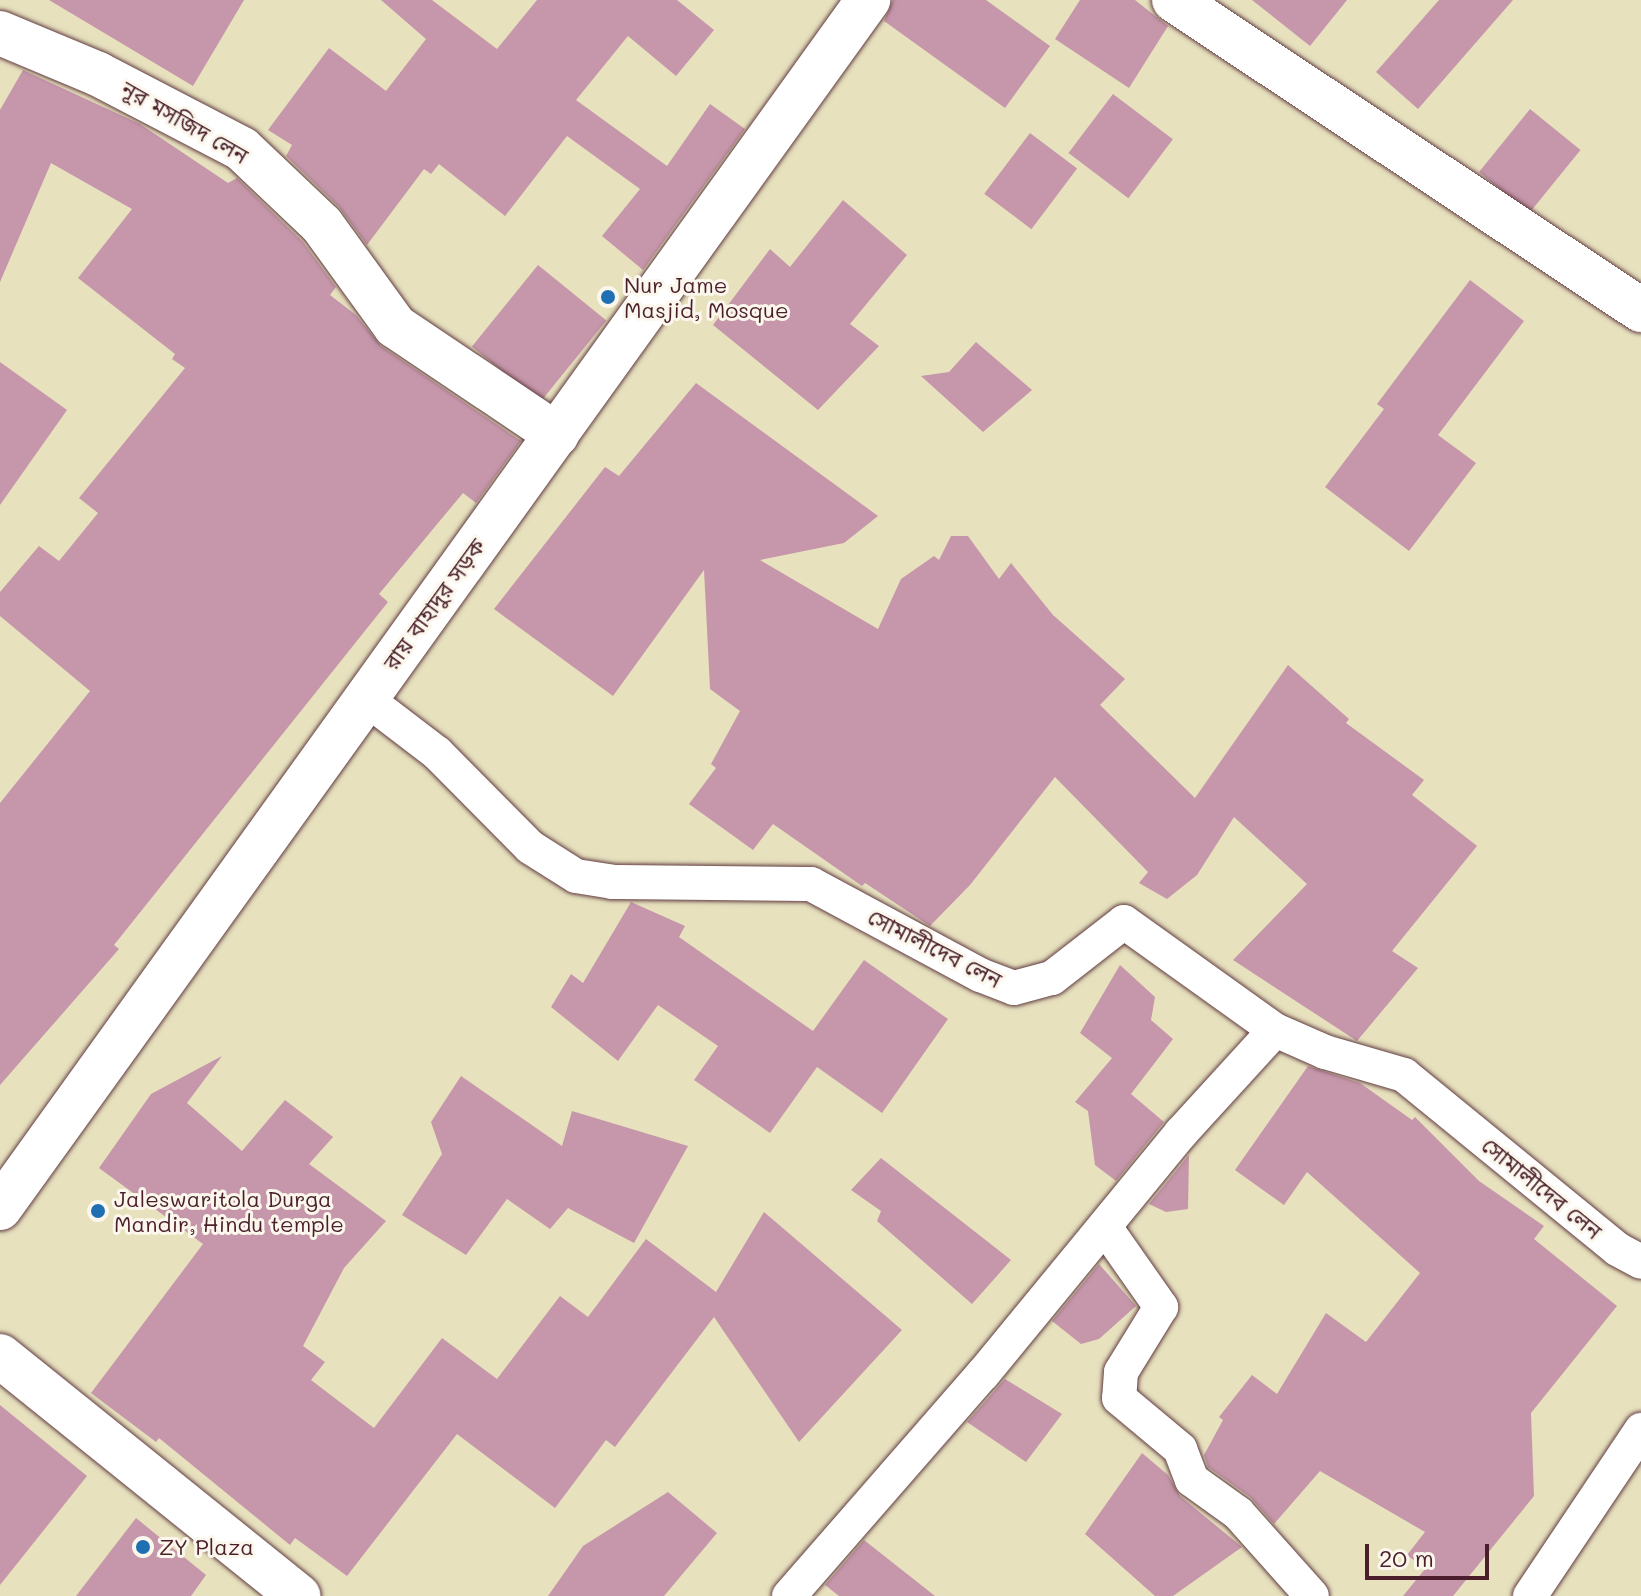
<!DOCTYPE html>
<meta charset="utf-8">
<style>
body{margin:0}
#map{position:relative;width:1641px;height:1596px;overflow:hidden;background:#e7e1be;font-family:Mali,"Noto Sans Bengali",sans-serif}
div>[style]{position:absolute}
[style*='--x']{left:calc(var(--x)*1px);top:calc(var(--y)*1px);width:calc(var(--w)*1px);rotate:calc(var(--a)*1deg)}
.building>*{inset:0;background:#c697ab;transform-origin:0 0}
.roads{filter:drop-shadow(0 0 2px #623c41) drop-shadow(0 0 2px #623c41)}
.street>*{height:34px;margin:-17px;padding:0 17px;transform-origin:17px;border-radius:17px;background:#fff}
.secondary>*{height:44px;margin:-22px;padding:0 22px;transform-origin:22px;border-radius:22px;background:#fff}
.dots>*{width:22px;height:22px;translate:-50% -50%;box-sizing:border-box;border:4px solid #fbf7ec;border-radius:50%}
span{translate:-50% -50%;white-space:nowrap;text-align:center;line-height:1.15;-webkit-text-stroke:6px #fbf7ec;paint-order:stroke}
.street-label{font-size:22px;color:#4a1f2b}
.poi-label{font-size:22px;color:#4a1f2b}
.left{translate:0 -50%;text-align:left}
.scale{position:absolute;left:1365px;top:1544px;width:124px;height:36px;box-sizing:border-box;border:4px solid #4a1f2b;border-top:0;padding-left:10px;font-size:24px;line-height:28px;white-space:nowrap;color:#4a1f2b;-webkit-text-stroke:6px #fbf7ec;paint-order:stroke}
</style>
<div id="map">
<div class="building">
<div style="clip-path:polygon(49px 0,244px 0,193px 86px)"></div>
<div style="clip-path:polygon(381px 0,432px 0,497px 49px,537px 0,677px 0,714px 30px,676px 76px,628px 36px,576px 100px,667px 166px,710px 104px,745px 129px,643px 270px,602px 236px,640px 189px,567px 136px,505px 216px,439px 164px,431px 174px,424px 169px,367px 245px,339px 207px,286px 156px,292px 145px,268px 130px,329px 48px,386px 91px,426px 39px)"></div>
<div style="clip-path:polygon(893px 0,986px 0,1050px 46px,1005px 108px,884px 21px)"></div>
<div style="clip-path:polygon(1080px 0,1135px 0,1168px 26px,1129px 88px,1055px 39px)"></div>
<div style="clip-path:polygon(1252px 0,1347px 0,1310px 46px)"></div>
<div style="clip-path:polygon(1439px 0,1513px 0,1418px 109px,1376px 72px)"></div>
<div style="clip-path:polygon(23px 70px,140px 124px,228px 183px,237px 178px,303px 242px,336px 287px,330px 295px,356px 315px,381px 346px,521px 441px,476px 503px,463px 493px,379px 594px,388px 602px,114px 945px,119px 949px,0 1085px,0 803px,90px 691px,0 616px,0 592px,39px 546px,59px 561px,98px 513px,79px 498px,185px 368px,172px 359px,175px 354px,78px 278px,132px 209px,51px 163px,0 282px,0 110px)"></div>
<div style="left:1113px;top:94px;width:75px;height:74px;rotate:37deg"></div>
<div style="left:1530px;top:109px;width:65px;height:81px;rotate:39deg"></div>
<div style="left:1030px;top:133px;width:59px;height:76px;rotate:37deg"></div>
<div style="clip-path:polygon(843px 200px,907px 255px,850px 324px,879px 346px,818px 410px,713px 325px,770px 249px,790px 267px)"></div>
<div style="left:538px;top:265px;width:88px;height:105px;rotate:39deg"></div>
<div style="clip-path:polygon(1470px 280px,1524px 321px,1438px 435px,1476px 463px,1409px 551px,1325px 487px,1384px 409px,1377px 404px)"></div>
<div style="clip-path:polygon(976px 342px,1032px 390px,983px 432px,921px 376px,949px 372px)"></div>
<div style="clip-path:polygon(0 362px,67px 410px,0 505px)"></div>
<div style="clip-path:polygon(696px 383px,878px 516px,844px 543px,760px 560px,878px 629px,901px 579px,934px 556px,939px 560px,951px 536px,968px 536px,999px 579px,1011px 563px,1053px 615px,1125px 679px,1100px 705px,1195px 798px,1288px 665px,1349px 719px,1346px 723px,1424px 780px,1412px 795px,1477px 846px,1392px 951px,1418px 968px,1357px 1041px,1233px 960px,1307px 884px,1234px 817px,1197px 875px,1167px 899px,1139px 883px,1148px 872px,1055px 777px,970px 885px,930px 926px,865px 883px,862px 886px,773px 824px,753px 850px,689px 804px,716px 768px,711px 764px,740px 711px,710px 689px,704px 570px,613px 696px,494px 609px,605px 467px,619px 476px)"></div>
<div style="clip-path:polygon(631px 902px,685px 926px,679px 937px,813px 1031px,864px 960px,948px 1019px,882px 1113px,817px 1067px,770px 1133px,694px 1080px,718px 1046px,658px 1005px,618px 1061px,551px 1007px,571px 974px,583px 983px)"></div>
<div style="clip-path:polygon(1120px 965px,1155px 997px,1151px 1020px,1173px 1039px,1131px 1094px,1164px 1122px,1116px 1181px,1095px 1165px,1088px 1111px,1075px 1102px,1112px 1058px,1080px 1033px)"></div>
<div style="clip-path:polygon(222px 1056px,187px 1103px,242px 1151px,285px 1100px,333px 1137px,309px 1164px,386px 1221px,344px 1268px,303px 1346px,325px 1362px,311px 1380px,374px 1428px,442px 1338px,497px 1379px,560px 1296px,588px 1317px,646px 1239px,716px 1292px,764px 1212px,902px 1330px,799px 1442px,714px 1317px,615px 1447px,606px 1440px,555px 1508px,457px 1434px,347px 1576px,295px 1538px,290px 1545px,159px 1438px,156px 1442px,91px 1393px,203px 1244px,99px 1168px,151px 1094px)"></div>
<div style="clip-path:polygon(1308px 1066px,1360px 1083px,1412px 1120px,1415px 1117px,1479px 1181px,1544px 1226px,1534px 1239px,1617px 1306px,1531px 1413px,1534px 1496px,1453px 1596px,1403px 1596px,1425px 1569px,1407px 1555px,1425px 1532px,1320px 1471px,1274px 1524px,1250px 1497px,1208px 1467px,1204px 1455px,1223px 1420px,1219px 1417px,1252px 1375px,1277px 1394px,1326px 1313px,1366px 1342px,1420px 1273px,1307px 1172px,1284px 1205px,1235px 1170px)"></div>
<div style="clip-path:polygon(461px 1076px,562px 1146px,572px 1111px,688px 1146px,634px 1243px,568px 1208px,550px 1229px,507px 1199px,466px 1255px,402px 1215px,442px 1154px,431px 1122px)"></div>
<div style="clip-path:polygon(1189px 1155px,1188px 1209px,1166px 1212px,1149px 1204px)"></div>
<div style="clip-path:polygon(881px 1158px,1011px 1260px,972px 1304px,877px 1221px,881px 1211px,851px 1190px)"></div>
<div style="clip-path:polygon(1099px 1264px,1136px 1306px,1099px 1339px,1081px 1344px,1052px 1321px)"></div>
<div style="clip-path:polygon(1005px 1379px,1062px 1414px,1026px 1462px,967px 1422px)"></div>
<div style="clip-path:polygon(0 1405px,87px 1476px,0 1585px)"></div>
<div style="clip-path:polygon(1142px 1453px,1168px 1475px,1180px 1496px,1242px 1547px,1173px 1596px,1155px 1596px,1085px 1534px)"></div>
<div style="clip-path:polygon(668px 1492px,717px 1533px,664px 1596px,548px 1596px,583px 1546px)"></div>
<div style="clip-path:polygon(136px 1518px,206px 1575px,191px 1596px,76px 1596px)"></div>
<div style="clip-path:polygon(864px 1540px,935px 1596px,839px 1596px,825px 1585px)"></div>
</div>
<div class="roads">
<div class="street">
<div style="--x:365;--y:698;--w:91;--a:37.4"></div>
<div style="--x:437;--y:753;--w:132;--a:45.3"></div>
<div style="--x:530;--y:847;--w:54;--a:32.2"></div>
<div style="--x:576;--y:876;--w:36;--a:9"></div>
<div style="--x:612;--y:882;--w:199;--a:0.6"></div>
<div style="--x:811;--y:884;--w:192;--a:28.3"></div>
<div style="--x:980;--y:975;--w:36;--a:21"></div>
<div style="--x:1014;--y:988;--w:39;--a:-15"></div>
<div style="--x:1052;--y:978;--w:91;--a:-37.9"></div>
<div style="--x:1124;--y:922;--w:186;--a:35.6"></div>
<div style="--x:1275;--y:1030;--w:55;--a:23.7"></div>
<div style="--x:1325;--y:1052;--w:82;--a:16.2"></div>
<div style="--x:1404;--y:1075;--w:275;--a:39.2"></div>
<div style="--x:1617;--y:1249;--w:27;--a:28"></div>
<div style="--x:1105;--y:1227;--w:98;--a:55"></div>
<div style="--x:1161;--y:1307;--w:76;--a:121.6"></div>
<div style="--x:1121;--y:1372;--w:26;--a:94"></div>
<div style="--x:1119;--y:1398;--w:80;--a:39.9"></div>
<div style="--x:1180;--y:1449;--w:33;--a:69"></div>
<div style="--x:1192;--y:1480;--w:57;--a:35.7"></div>
<div style="--x:1238;--y:1513;--w:111;--a:48.3"></div>
<div style="--x:789;--y:1596;--w:295;--a:-48.9"></div>
<div style="--x:983;--y:1374;--w:312;--a:-50.6"></div>
<div style="--x:1181;--y:1133;--w:139;--a:-47.6"></div>
<div style="--x:1530;--y:1596;--w:200;--a:-56.2"></div>
</div>
<div class="secondary">
<div style="--x:1174;--y:0;--w:561;--a:33.58"></div>
<div style="--x:0;--y:33;--w:106;--a:22.7"></div>
<div style="--x:98;--y:74;--w:162;--a:27.5"></div>
<div style="--x:242;--y:149;--w:110;--a:43.5"></div>
<div style="--x:322;--y:225;--w:125;--a:54.1"></div>
<div style="--x:395;--y:326;--w:195;--a:33.9"></div>
<div style="--x:0;--y:1208;--w:1488;--a:-54.3"></div>
<div style="--x:0;--y:1356;--w:383;--a:38.8"></div>
</div>
</div>
<div class="dots">
<div style="left:608px;top:297px;background:#1f6fb2"></div>
<div style="left:98px;top:1211px;background:#1f6fb2"></div>
<div style="left:143px;top:1547px;background:#1f6fb2"></div>
</div>
<div class="street-label">
<span style="left:185px;top:122px;rotate:30deg">নূর মসজিদ লেন</span>
<span style="left:434px;top:604px;rotate:-54deg">রায় বাহাদুর সড়ক</span>
<span style="left:935px;top:948px;rotate:27deg">সোমালীদেব লেন</span>
<span style="left:1542px;top:1188px;rotate:39deg">সোমালীদেব লেন</span>
</div>
<div class="poi-label">
<span class="left" style="left:624px;top:297px">Nur Jame<br>Masjid, Mosque</span>
<span class="left" style="left:114px;top:1211px">Jaleswaritola Durga<br>Mandir, Hindu temple</span>
<span class="left" style="left:159px;top:1547px">ZY Plaza</span>
</div>
<div class="scale">20 m</div>
</div>
